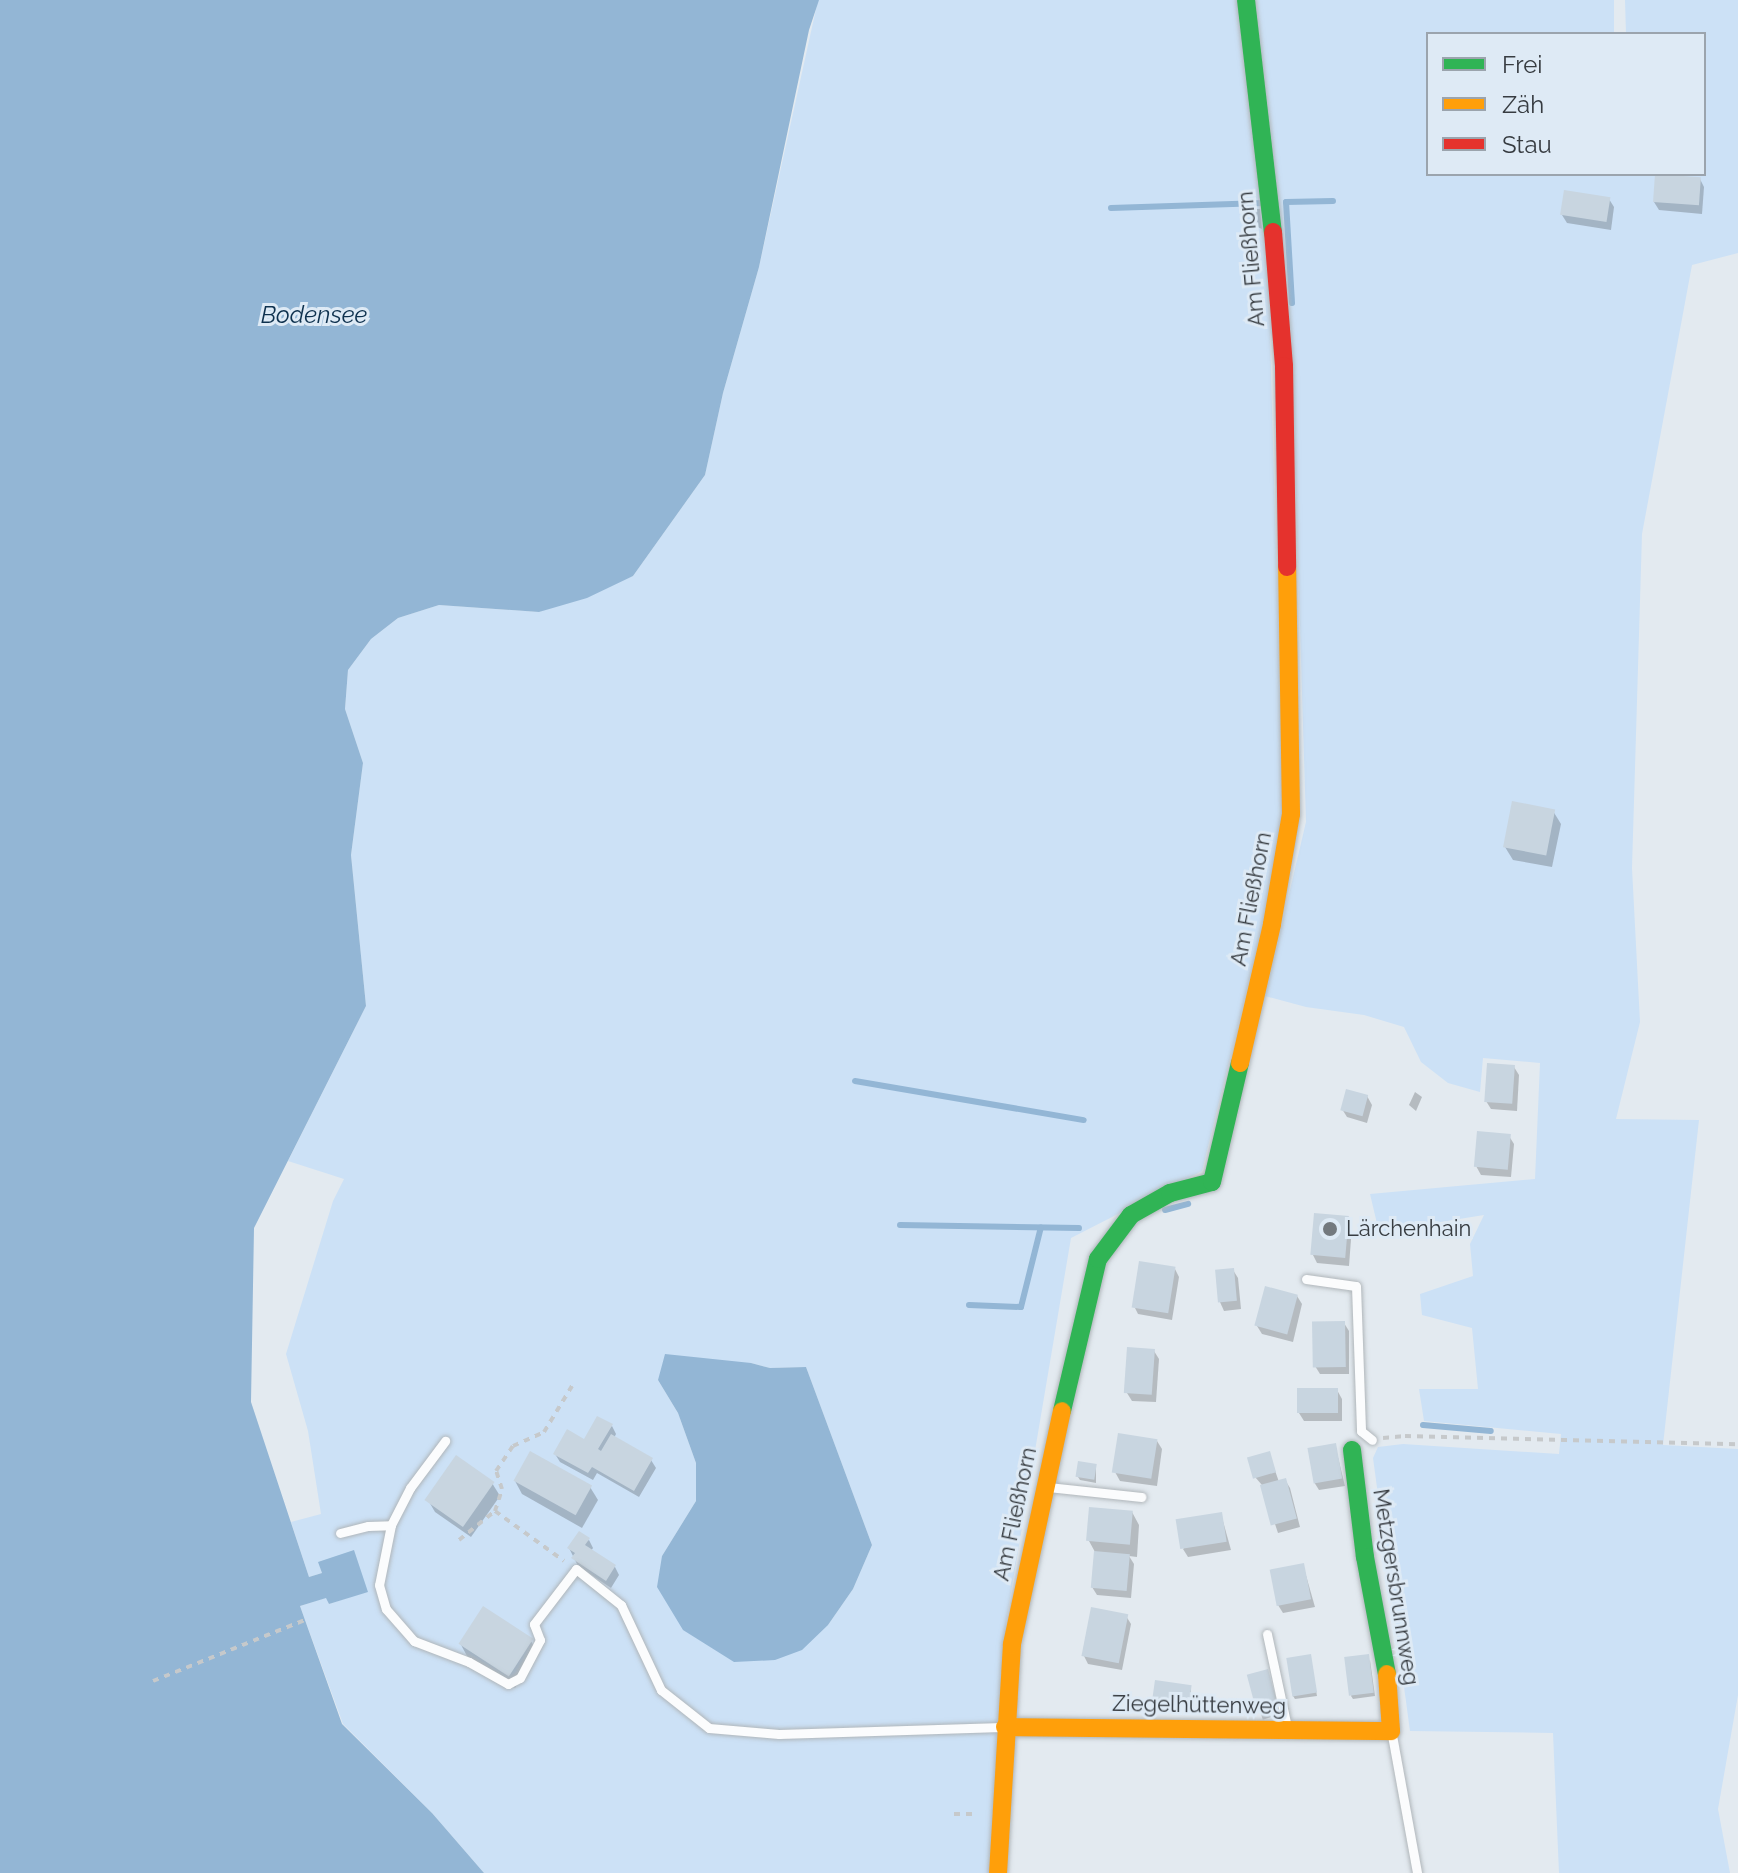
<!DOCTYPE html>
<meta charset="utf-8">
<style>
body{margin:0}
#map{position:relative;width:1738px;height:1873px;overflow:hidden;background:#e3eaf0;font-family:Raleway,sans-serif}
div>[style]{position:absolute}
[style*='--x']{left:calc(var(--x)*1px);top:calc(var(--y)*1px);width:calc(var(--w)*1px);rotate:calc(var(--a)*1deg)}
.green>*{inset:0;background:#cce1f6}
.water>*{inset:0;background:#93b6d5}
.shadow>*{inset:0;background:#0003;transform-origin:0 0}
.stream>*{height:6px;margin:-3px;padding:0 3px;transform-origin:3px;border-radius:3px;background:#93b6d5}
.building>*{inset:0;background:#c8d5e0;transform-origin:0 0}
.path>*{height:4px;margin-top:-2px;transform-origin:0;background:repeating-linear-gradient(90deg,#c6c9cb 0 6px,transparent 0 12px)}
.roads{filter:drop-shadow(0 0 2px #b0b6ba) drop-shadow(0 0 2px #b0b6ba)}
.lane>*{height:9px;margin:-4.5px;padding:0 4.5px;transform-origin:4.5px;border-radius:4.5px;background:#fbfcfd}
.fast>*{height:18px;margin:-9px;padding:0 9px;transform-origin:9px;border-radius:9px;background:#30b455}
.slow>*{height:18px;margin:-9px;padding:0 9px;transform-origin:9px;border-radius:9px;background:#ff9f0a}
.jam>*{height:18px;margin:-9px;padding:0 9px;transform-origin:9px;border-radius:9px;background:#e5322d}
.dots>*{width:22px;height:22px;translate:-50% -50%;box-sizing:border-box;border:4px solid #deeaf5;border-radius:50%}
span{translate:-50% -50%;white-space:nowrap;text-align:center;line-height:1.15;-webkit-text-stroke:6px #deeaf5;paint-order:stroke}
.street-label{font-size:22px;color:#373c41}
.poi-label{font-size:22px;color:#373c41}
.left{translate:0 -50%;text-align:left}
.water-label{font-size:24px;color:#0e314e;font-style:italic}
.legend{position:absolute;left:1426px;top:32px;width:280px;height:144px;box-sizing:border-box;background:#deeaf5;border:2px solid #9ba4ad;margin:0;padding:10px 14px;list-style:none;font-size:24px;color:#373c41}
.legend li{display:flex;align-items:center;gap:16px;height:40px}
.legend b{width:40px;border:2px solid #9ba4ad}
</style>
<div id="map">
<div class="green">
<div style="clip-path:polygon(evenodd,818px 0,1614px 0,1614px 34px,1428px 34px,1428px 174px,1704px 174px,1704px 34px,1626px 34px,1625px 0,1738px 0,1738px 253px,1692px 265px,1642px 534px,1632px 868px,1640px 1022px,1616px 1119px,1699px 1120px,1663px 1445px,1738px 1449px,1738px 1695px,1718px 1809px,1730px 1873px,1559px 1873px,1553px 1733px,1410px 1731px,1373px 1458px,1378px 1447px,1403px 1444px,1559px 1454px,1561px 1434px,1424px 1421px,1419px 1389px,1478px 1389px,1472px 1328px,1422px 1315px,1420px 1294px,1473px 1276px,1470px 1244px,1484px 1215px,1379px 1232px,1370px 1194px,1535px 1179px,1540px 1063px,1483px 1058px,1480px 1092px,1448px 1083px,1421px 1062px,1404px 1027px,1364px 1015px,1306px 1007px,1265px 996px,1306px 822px,1292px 369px,1270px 333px,1283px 813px,1264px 920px,1202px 1171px,1071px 1238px,1006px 1622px,991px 1873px,484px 1873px,432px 1813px,343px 1724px,300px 1606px,327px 1597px,329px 1604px,367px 1591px,319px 1562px,322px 1573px,309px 1577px,291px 1522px,321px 1514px,308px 1431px,286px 1354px,333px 1201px,344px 1179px,288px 1161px,366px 1006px,351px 855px,363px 763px,345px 709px,348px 670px,371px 639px,398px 618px,439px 605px,539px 612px,633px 576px,705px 475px,723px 393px,759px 267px,818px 0,751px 1363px,770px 1368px,806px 1367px,872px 1545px,853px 1589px,828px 1625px,662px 1556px,696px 1501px,696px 1463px,678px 1413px,658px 1380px,751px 1363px)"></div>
</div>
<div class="water">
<div style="clip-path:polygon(0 0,819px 0,809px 30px,759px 267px,723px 393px,705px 475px,633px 576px,587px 598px,539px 612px,439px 605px,398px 618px,371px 639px,348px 670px,345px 709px,363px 763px,351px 855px,366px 1006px,254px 1228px,251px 1402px,309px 1577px,322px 1573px,318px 1562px,354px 1550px,368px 1592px,329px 1604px,326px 1598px,300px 1606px,342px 1724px,432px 1813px,484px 1873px,0 1873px)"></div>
<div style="clip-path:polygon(665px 1354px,751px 1363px,770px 1368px,806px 1367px,872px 1545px,853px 1589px,828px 1625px,802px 1650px,775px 1660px,734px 1662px,683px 1630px,657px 1587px,662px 1556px,696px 1501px,696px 1463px,678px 1413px,658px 1380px)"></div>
</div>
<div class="shadow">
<div style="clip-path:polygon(1700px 179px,1704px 187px,1702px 214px,1659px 210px,1654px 202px)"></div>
<div style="clip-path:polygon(1609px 199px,1614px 207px,1611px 230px,1567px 223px,1562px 215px)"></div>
<div style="clip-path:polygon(1252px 209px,1260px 209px,1262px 229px,1253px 225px)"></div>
<div style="clip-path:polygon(1553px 811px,1561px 824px,1552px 867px,1513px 860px,1505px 847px)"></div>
<div style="clip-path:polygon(1514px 1067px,1519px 1075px,1517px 1111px,1491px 1109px,1486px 1101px)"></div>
<div style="clip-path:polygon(1415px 1092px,1422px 1097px,1416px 1111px,1409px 1105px)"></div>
<div style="clip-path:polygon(1367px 1096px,1372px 1105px,1367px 1123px,1347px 1117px,1342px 1109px)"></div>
<div style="clip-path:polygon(1509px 1136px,1514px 1144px,1511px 1177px,1481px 1175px,1476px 1166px)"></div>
<div style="clip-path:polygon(1347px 1218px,1352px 1226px,1349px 1266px,1317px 1263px,1313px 1255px)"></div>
<div style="clip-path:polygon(1175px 1269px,1179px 1277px,1172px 1320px,1138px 1314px,1134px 1306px)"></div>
<div style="clip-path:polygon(1233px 1270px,1238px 1278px,1241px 1309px,1224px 1311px,1220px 1302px)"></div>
<div style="clip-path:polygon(1297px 1296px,1302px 1304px,1293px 1342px,1262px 1334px,1257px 1326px)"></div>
<div style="clip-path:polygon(1344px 1323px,1349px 1331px,1349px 1374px,1320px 1374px,1315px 1366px)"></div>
<div style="clip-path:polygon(1154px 1351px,1159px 1359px,1156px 1402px,1132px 1401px,1127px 1393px)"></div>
<div style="clip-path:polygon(1337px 1390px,1342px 1399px,1342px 1421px,1304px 1421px,1299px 1413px)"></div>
<div style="clip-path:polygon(612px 1426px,616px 1434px,614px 1438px,651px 1460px,656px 1468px,639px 1497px,597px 1473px,593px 1480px,560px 1462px,555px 1454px)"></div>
<div style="clip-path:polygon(1157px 1441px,1162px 1449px,1157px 1486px,1120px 1481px,1115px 1472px)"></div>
<div style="clip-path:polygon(1335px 1445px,1345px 1486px,1319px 1490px,1314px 1482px)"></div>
<div style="clip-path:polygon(1269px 1453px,1279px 1482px,1285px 1480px,1290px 1488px,1300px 1527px,1278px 1533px,1262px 1485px,1255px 1477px)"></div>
<div style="clip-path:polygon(1096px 1465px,1096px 1483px,1080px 1480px,1078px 1477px)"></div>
<div style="clip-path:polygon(515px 1481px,590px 1487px,598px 1500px,582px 1528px,522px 1494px)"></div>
<div style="clip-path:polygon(492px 1483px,500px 1496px,471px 1537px,435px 1512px,428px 1500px)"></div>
<div style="clip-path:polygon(1132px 1512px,1139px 1525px,1137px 1557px,1129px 1556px,1134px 1564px,1131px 1598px,1097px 1595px,1092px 1587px,1095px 1552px,1089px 1541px)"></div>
<div style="clip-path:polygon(1221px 1514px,1231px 1550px,1188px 1557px,1183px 1549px)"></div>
<div style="clip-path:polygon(589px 1540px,593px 1548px,591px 1551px,615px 1567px,619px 1575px,611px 1588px,578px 1566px,569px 1548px)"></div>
<div style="clip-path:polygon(1303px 1565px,1315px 1607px,1283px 1613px,1278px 1605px)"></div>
<div style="clip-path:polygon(1126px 1616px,1131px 1624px,1122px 1670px,1088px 1664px,1084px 1656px)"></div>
<div style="clip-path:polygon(531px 1641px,538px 1654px,515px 1688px,467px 1656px,460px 1643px)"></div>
<div style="clip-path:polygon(1310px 1656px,1317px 1696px,1295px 1699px,1293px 1696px)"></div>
<div style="clip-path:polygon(1370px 1660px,1375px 1696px,1353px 1699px,1351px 1696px)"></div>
<div style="left:1267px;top:1671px;width:45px;height:19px;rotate:72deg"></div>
<div style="clip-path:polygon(1191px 1686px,1191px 1704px,1158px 1700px,1156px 1697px)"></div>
</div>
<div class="stream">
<div style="--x:1111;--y:208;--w:152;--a:-1.9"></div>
<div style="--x:1292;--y:303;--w:101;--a:-93.4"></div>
<div style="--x:1286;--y:202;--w:47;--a:-1.2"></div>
<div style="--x:855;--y:1081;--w:232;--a:9.7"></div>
<div style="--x:1165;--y:1210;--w:24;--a:-15"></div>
<div style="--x:900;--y:1225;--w:179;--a:1"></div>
<div style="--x:969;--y:1305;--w:52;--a:2.2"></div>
<div style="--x:1021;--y:1307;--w:82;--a:-76"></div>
<div style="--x:1423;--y:1425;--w:68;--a:5"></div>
</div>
<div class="building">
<div style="left:1655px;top:174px;width:46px;height:28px;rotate:4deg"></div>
<div style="left:1564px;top:190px;width:47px;height:25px;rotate:9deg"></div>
<div style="left:1512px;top:801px;width:44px;height:47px;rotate:11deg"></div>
<div style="left:1487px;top:1063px;width:28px;height:39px;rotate:4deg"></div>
<div style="left:1346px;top:1089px;width:23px;height:22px;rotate:15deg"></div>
<div style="left:1477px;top:1131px;width:34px;height:36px;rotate:5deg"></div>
<div style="left:1314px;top:1213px;width:35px;height:42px;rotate:5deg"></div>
<div style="left:1139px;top:1261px;width:37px;height:47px;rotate:9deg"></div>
<div style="left:1234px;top:1268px;width:33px;height:19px;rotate:85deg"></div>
<div style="left:1265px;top:1286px;width:34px;height:41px;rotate:15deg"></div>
<div style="left:1345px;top:1321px;width:46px;height:33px;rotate:89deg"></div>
<div style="left:1127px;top:1347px;width:28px;height:46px;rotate:4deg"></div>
<div style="left:1297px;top:1388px;width:41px;height:25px"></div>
<div style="clip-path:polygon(597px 1416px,613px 1424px,598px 1449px,601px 1451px,611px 1434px,653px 1458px,634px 1491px,592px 1467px,588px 1473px,553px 1454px,567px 1429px,584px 1439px)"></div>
<div style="left:1118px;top:1433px;width:40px;height:40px;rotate:9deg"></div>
<div style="left:1336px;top:1443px;width:36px;height:29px;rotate:80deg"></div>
<div style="left:530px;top:1451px;width:71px;height:34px;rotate:29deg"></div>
<div style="left:1270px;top:1451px;width:22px;height:24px;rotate:74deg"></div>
<div style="left:456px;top:1455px;width:47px;height:55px;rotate:35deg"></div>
<div style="left:1078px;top:1461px;width:19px;height:16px;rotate:9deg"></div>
<div style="left:1286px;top:1478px;width:42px;height:27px;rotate:75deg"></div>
<div style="left:1089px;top:1507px;width:44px;height:34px;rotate:5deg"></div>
<div style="left:1222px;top:1512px;width:30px;height:47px;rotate:81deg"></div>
<div style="clip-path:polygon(579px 1531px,590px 1538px,585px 1545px,616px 1565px,606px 1581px,571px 1558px,575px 1553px,567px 1548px)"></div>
<div style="left:1094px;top:1551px;width:36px;height:37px;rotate:5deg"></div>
<div style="left:1304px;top:1563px;width:37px;height:35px;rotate:79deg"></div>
<div style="left:483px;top:1606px;width:60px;height:45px;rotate:33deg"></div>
<div style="left:1091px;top:1607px;width:38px;height:50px;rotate:11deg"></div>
<div style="left:1311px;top:1654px;width:39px;height:25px;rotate:81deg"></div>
<div style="left:1369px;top:1654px;width:39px;height:25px;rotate:83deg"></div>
<div style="left:1268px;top:1669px;width:38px;height:22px;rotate:75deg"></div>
<div style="left:1155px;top:1680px;width:37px;height:17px;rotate:8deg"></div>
</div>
<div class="path">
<div style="--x:1383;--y:1438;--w:22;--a:-5"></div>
<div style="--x:1405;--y:1436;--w:333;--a:1.4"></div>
<div style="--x:495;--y:1511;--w:23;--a:-72"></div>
<div style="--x:502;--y:1489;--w:19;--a:-108"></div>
<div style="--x:496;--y:1471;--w:30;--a:-56"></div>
<div style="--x:513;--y:1446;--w:34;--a:-24"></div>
<div style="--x:544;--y:1432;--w:54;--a:-58.7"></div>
<div style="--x:459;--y:1540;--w:46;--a:-38.9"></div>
<div style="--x:495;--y:1511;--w:85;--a:35.9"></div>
<div style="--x:153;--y:1681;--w:164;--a:-21.9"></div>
<div style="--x:954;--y:1814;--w:24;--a:0"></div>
</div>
<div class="roads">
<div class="lane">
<div style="--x:1306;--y:1279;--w:50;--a:8"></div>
<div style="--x:1356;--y:1286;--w:145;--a:88"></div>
<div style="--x:1361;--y:1431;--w:14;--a:39"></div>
<div style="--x:1048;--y:1487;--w:94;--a:6.1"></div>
<div style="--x:391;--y:1525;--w:61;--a:101.3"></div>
<div style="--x:379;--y:1585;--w:25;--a:74"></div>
<div style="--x:386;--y:1609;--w:43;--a:48.8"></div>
<div style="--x:414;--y:1641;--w:59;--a:20.9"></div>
<div style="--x:469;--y:1662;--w:45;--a:29.4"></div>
<div style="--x:508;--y:1684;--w:13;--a:-27"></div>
<div style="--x:520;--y:1678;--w:43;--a:-62.2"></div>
<div style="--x:540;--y:1640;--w:17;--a:-111"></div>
<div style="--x:534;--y:1624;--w:69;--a:-52.6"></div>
<div style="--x:576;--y:1569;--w:58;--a:38.7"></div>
<div style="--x:621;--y:1605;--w:94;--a:64.8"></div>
<div style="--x:661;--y:1690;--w:61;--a:38.4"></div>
<div style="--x:709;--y:1728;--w:70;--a:4.9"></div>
<div style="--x:779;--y:1734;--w:223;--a:-1.8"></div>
<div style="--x:340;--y:1533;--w:29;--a:-14"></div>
<div style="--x:368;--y:1526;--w:23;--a:-2"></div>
<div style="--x:391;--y:1525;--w:42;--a:-62.8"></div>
<div style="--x:410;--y:1488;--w:59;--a:-53.3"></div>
<div style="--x:1267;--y:1634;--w:95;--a:77.9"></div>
<div style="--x:1392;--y:1735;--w:140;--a:79.7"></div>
</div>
<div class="fast">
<div style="--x:1246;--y:0;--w:234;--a:83.4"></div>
<div style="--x:1062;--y:1411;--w:156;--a:-76.7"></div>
<div style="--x:1098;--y:1259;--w:55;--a:-53.1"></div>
<div style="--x:1131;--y:1215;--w:45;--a:-29.4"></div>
<div style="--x:1170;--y:1193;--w:43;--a:-14.7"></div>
<div style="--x:1212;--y:1182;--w:122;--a:-76.8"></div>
<div style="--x:1352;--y:1450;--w:108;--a:83.1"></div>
<div style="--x:1365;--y:1557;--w:119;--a:79.4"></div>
</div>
<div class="slow">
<div style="--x:1240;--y:1063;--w:143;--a:-77"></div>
<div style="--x:1272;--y:924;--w:112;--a:-80.2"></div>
<div style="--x:1291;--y:814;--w:247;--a:-90.9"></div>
<div style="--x:1005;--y:1727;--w:386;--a:0.6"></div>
<div style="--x:1391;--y:1731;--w:57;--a:-94"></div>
<div style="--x:998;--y:1873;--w:229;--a:-86.5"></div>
<div style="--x:1012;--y:1644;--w:238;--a:-77.9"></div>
</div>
<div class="jam">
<div style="--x:1273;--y:232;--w:134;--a:85.3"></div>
<div style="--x:1284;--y:366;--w:201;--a:89.1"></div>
</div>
</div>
<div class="dots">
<div style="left:1330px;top:1229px;background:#73797e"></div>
</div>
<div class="street-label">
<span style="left:1251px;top:259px;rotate:-95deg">Am Fließhorn</span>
<span style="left:1251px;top:899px;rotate:-79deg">Am Fließhorn</span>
<span style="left:1015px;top:1514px;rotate:-78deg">Am Fließhorn</span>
<span style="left:1396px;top:1587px;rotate:81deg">Metzgersbrunnweg</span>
<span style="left:1199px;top:1705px;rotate:1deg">Ziegelhüttenweg</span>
</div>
<div class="poi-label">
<span class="left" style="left:1346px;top:1229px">Lärchenhain</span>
</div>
<div class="water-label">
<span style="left:314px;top:315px">Bodensee</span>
</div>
<ul class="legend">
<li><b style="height:10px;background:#30b455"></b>Frei</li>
<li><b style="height:10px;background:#ff9f0a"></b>Zäh</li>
<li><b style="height:10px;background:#e5322d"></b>Stau</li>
</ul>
</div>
